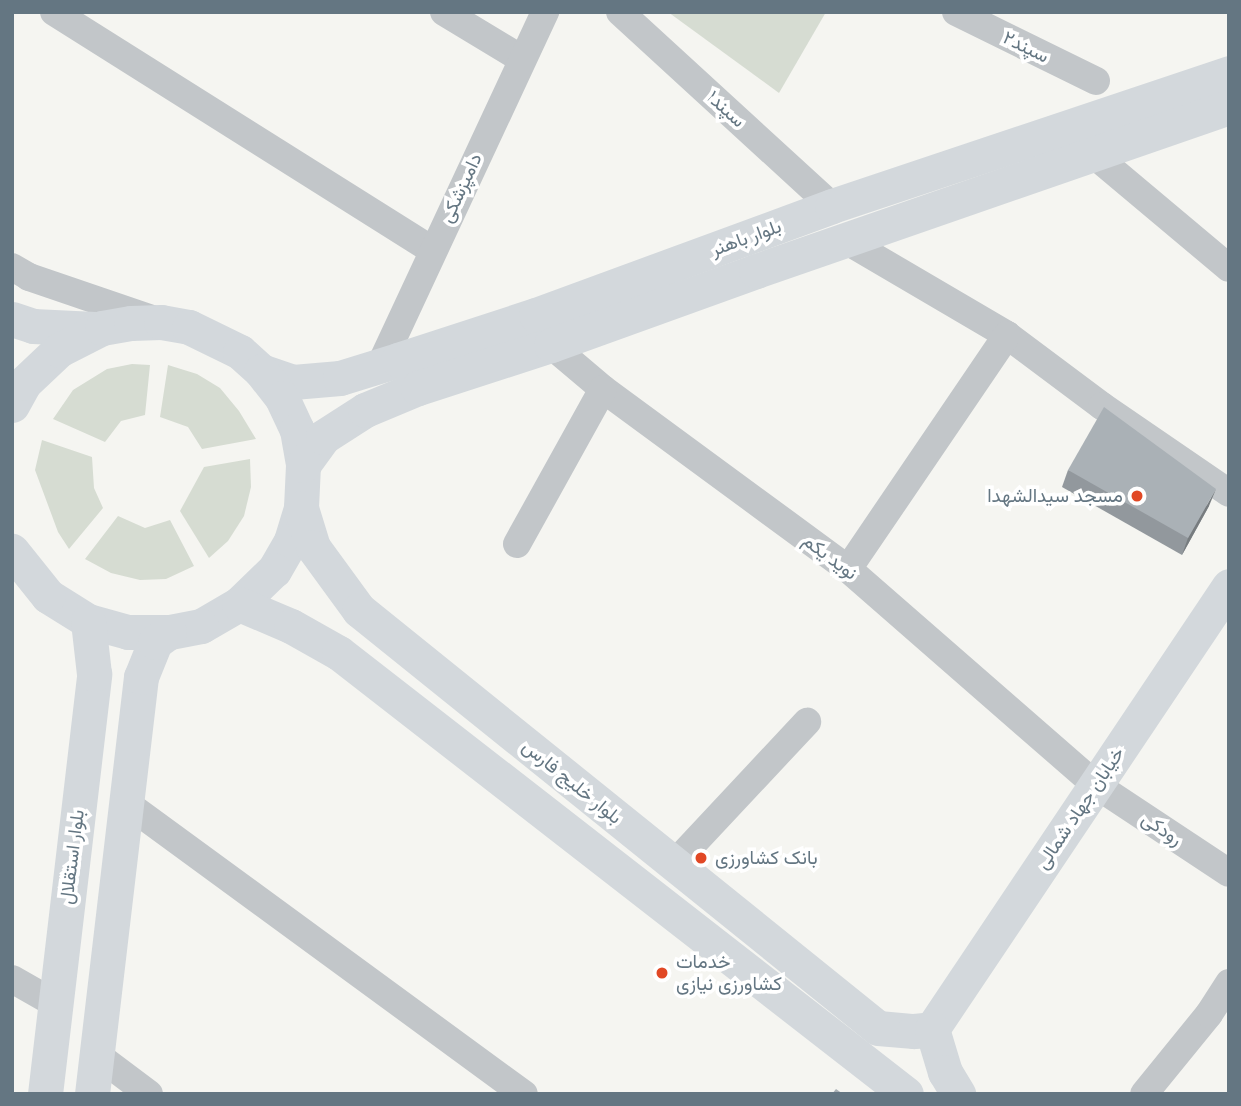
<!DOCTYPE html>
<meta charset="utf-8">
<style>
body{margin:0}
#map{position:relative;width:1241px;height:1106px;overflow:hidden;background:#f5f5f1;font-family:Roboto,Vazirmatn,sans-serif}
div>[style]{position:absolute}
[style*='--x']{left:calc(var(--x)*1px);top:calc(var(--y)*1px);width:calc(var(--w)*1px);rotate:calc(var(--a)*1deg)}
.green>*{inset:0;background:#d6dcd2}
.minor>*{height:28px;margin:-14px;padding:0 14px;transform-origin:14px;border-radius:14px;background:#c2c6c9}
.major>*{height:35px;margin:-17.5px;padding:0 17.5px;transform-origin:17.5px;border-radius:17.5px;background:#d3d8dc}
.wall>*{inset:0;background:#92989d}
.shaded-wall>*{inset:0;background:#777c7f}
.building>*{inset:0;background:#aab1b6}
.dots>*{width:19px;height:19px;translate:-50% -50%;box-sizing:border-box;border:4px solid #fff;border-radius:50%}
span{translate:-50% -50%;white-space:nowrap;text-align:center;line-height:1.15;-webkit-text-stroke:7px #fff;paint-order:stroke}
.street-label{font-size:19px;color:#647682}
.poi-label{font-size:19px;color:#647682}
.right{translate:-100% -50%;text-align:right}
.left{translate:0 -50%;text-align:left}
.frame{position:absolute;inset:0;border:14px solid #647682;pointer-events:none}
</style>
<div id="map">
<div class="green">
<div style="clip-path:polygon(668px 12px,826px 12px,779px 93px)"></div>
<div style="clip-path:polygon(132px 364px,150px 365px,145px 415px,121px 421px,105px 442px,53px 419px,73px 390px,107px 369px)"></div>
<div style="clip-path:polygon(168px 365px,197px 374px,220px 388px,239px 411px,256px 439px,202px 449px,188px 427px,160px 417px)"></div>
<div style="clip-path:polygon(42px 440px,92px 457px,94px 488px,103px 508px,69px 549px,58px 532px,35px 470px)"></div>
<div style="clip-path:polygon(250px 459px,251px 487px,244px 516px,228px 541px,209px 558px,180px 511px,204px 467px)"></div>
<div style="clip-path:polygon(118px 516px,145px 528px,170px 520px,194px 566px,166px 579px,140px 580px,111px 573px,85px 559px)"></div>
</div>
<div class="minor">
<div style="--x:54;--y:12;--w:447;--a:32.2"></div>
<div style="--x:444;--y:12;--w:91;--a:31.1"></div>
<div style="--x:620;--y:12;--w:287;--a:42.5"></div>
<div style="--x:956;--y:12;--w:156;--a:26.2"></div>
<div style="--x:1093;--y:154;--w:177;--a:40"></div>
<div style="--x:847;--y:241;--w:186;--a:30.4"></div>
<div style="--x:1007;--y:335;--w:119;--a:36.8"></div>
<div style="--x:1102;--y:406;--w:154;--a:34.4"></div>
<div style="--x:12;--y:267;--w:20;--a:30"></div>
<div style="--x:29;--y:277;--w:130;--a:18.9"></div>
<div style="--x:551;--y:345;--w:68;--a:40.2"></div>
<div style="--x:603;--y:389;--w:304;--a:36.3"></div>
<div style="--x:848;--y:569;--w:329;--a:41.1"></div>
<div style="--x:1096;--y:785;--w:159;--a:33.5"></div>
<div style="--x:380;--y:366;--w:391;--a:-65"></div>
<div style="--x:517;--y:544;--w:177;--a:-61"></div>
<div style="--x:848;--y:569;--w:283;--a:-55.8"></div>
<div style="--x:126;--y:803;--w:493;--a:36.2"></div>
<div style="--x:674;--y:864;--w:195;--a:-46.9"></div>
<div style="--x:12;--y:979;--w:48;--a:29.7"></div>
<div style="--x:97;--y:1055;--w:65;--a:36.9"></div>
<div style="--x:1144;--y:1094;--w:103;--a:-50.9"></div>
<div style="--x:1209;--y:1014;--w:37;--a:-57"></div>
</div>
<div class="major">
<div style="--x:12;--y:319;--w:22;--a:18"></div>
<div style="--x:33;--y:326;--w:62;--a:2.8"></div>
<div style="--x:261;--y:371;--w:34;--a:19"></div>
<div style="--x:293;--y:382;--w:47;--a:-4.9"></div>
<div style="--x:340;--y:378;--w:61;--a:-17.2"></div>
<div style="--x:398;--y:360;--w:145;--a:-18.1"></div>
<div style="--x:536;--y:315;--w:315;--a:-20.2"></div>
<div style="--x:832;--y:206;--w:419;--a:-18.5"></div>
<div style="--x:12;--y:405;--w:25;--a:-61"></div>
<div style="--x:24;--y:383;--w:48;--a:-43.3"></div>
<div style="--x:59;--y:350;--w:48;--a:-27.1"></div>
<div style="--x:102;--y:328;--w:29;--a:-10"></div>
<div style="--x:131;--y:323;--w:30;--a:-2"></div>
<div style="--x:161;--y:322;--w:28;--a:10"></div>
<div style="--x:189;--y:327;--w:57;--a:26.1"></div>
<div style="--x:240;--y:352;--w:28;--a:42"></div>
<div style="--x:261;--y:371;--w:34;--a:52"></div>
<div style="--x:282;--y:398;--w:35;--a:65"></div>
<div style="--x:297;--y:430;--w:36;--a:80"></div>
<div style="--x:303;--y:465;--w:43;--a:92.7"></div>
<div style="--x:301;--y:508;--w:34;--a:107"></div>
<div style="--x:291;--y:541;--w:34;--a:120"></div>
<div style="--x:274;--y:570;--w:49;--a:135.8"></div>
<div style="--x:239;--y:604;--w:44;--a:149.9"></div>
<div style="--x:201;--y:626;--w:33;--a:169"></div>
<div style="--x:169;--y:632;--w:41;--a:180"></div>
<div style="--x:128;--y:632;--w:41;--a:-164.6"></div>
<div style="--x:88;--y:621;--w:47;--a:-148"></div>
<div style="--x:48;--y:596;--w:58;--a:-128.7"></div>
<div style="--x:303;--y:465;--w:34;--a:-54"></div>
<div style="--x:323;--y:437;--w:50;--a:-32.7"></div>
<div style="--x:365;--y:410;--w:57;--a:-22.5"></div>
<div style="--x:418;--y:388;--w:140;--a:-17.9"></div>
<div style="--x:551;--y:345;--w:218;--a:-19.8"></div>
<div style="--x:756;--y:271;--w:501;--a:-19.12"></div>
<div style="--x:301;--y:508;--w:41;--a:72.9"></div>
<div style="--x:313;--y:547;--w:78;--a:53.9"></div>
<div style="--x:359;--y:610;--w:666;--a:38.85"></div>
<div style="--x:878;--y:1028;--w:36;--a:5"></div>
<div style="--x:914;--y:1031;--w:18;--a:-6"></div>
<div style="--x:239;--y:604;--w:56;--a:22.9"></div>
<div style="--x:291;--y:626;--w:55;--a:29.4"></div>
<div style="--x:339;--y:653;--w:718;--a:37.87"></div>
<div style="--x:932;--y:1029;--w:533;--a:-56.16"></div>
<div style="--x:932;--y:1029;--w:45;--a:73.2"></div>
<div style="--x:945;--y:1072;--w:26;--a:59"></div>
<div style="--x:45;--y:1094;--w:423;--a:-83.3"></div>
<div style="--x:94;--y:674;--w:53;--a:-96.5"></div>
<div style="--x:92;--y:1094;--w:420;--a:-83.3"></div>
<div style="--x:141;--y:677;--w:38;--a:-68"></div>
<div style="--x:155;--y:642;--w:17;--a:-36"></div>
</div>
<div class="wall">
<div style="clip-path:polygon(1068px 470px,1209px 506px,1182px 555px,1062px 487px)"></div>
</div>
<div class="shaded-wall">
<div style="clip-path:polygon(1216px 489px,1209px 506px,1182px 555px,1188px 538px)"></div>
</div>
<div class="building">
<div style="clip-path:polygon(1104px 407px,1216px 489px,1188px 538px,1068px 470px)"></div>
<div style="clip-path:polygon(836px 1089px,843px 1094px,832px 1094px)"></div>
</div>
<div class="dots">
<div style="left:1137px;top:496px;background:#e14825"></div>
<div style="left:701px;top:858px;background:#e14825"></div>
<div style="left:662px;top:973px;background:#e14825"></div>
</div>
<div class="street-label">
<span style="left:1026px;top:47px;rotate:26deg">سپند۲</span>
<span style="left:726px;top:109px;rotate:42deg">سپند۱</span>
<span style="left:461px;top:188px;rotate:-65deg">دامپزشکی</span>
<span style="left:746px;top:238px;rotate:-20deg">بلوار باهنر</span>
<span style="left:830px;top:557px;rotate:37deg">نوید یکم</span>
<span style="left:572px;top:782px;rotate:39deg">بلوار خلیج فارس</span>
<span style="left:1080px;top:808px;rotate:-56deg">خیابان جهاد شمالی</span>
<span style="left:1162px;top:829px;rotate:34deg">رودکی</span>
<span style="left:72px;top:857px;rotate:-83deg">بلوار استقلال</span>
</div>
<div class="poi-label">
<span class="right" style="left:1123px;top:496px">مسجد سیدالشهدا</span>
<span class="left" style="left:715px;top:858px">بانک کشاورزی</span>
<span class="left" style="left:676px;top:973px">خدمات<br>کشاورزی نیازی</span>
</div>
<div class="frame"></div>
</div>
